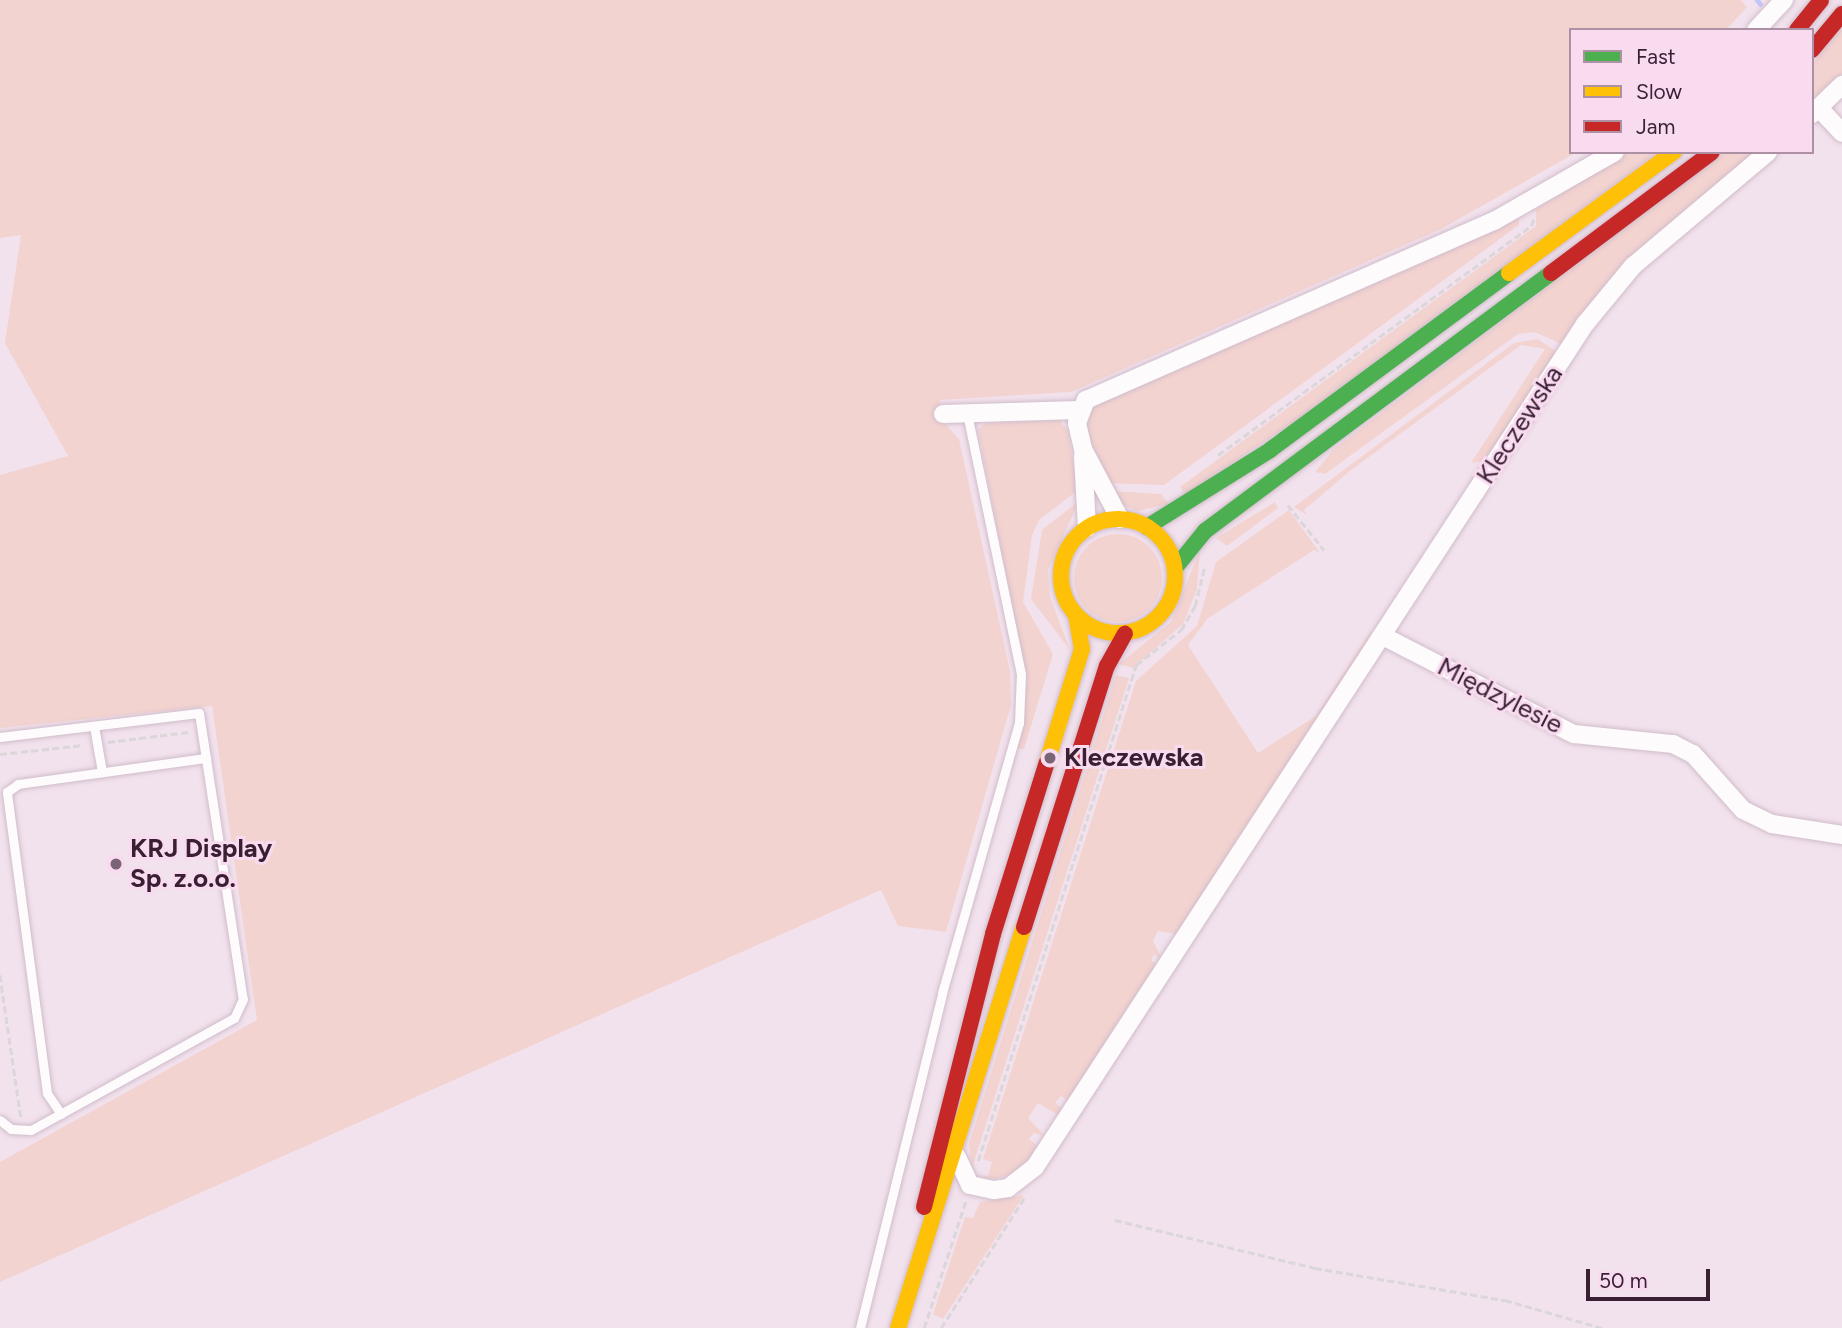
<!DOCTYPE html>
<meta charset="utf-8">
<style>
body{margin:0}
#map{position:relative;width:1842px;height:1328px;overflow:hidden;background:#f2e2ed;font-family:Figtree,sans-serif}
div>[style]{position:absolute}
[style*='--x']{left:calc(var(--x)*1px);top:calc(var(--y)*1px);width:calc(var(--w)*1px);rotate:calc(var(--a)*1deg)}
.green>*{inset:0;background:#f3d3d0}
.round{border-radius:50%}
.stream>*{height:5px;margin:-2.5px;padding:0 2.5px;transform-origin:2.5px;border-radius:2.5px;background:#c4c6f8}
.path>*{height:2.5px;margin-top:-1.25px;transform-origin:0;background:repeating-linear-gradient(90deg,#dbd6d9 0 7px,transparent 0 10.5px)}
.roads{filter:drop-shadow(0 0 2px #d0bcca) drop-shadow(0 0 2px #d0bcca)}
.lane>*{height:9px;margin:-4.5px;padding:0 4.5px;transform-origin:4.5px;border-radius:4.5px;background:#fdfbfc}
.street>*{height:18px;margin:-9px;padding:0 9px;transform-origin:9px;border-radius:9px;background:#fdfbfc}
.fast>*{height:16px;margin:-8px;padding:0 8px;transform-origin:8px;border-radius:8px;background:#4caf50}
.slow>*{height:16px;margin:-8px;padding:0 8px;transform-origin:8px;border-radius:8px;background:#ffc107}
.slow>.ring{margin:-8px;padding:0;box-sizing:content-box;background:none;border:16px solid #ffc107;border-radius:50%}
.jam>*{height:16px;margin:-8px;padding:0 8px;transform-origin:8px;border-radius:8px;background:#c62828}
.dots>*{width:19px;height:19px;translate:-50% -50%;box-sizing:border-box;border:4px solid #f9dbef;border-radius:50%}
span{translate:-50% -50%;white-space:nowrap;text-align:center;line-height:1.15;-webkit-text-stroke:6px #f9dbef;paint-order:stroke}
.street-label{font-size:26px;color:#3a1f33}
.poi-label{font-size:26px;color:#3a1f33;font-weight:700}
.left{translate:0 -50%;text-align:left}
.legend{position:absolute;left:1569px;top:28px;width:245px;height:126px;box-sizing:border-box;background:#f9dbef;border:2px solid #ad90a4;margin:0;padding:9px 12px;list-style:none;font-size:21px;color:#3a1f33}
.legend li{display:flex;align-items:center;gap:14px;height:35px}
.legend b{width:35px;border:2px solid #ad90a4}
.scale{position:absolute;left:1586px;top:1269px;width:124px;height:32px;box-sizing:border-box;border:4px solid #3a1f33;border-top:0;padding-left:9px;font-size:21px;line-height:24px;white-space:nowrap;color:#3a1f33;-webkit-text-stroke:5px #f9dbef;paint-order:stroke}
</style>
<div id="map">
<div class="green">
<div style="clip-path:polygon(0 0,1741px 0,1747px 7px,1726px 30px,1571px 30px,1571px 152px,1577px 152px,1441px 229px,1071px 392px,940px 400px,943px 422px,959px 439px,1010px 671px,1011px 705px,946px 932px,898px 926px,881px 890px,0 1282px,0 1162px,257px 1020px,212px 706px,0 728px,0 475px,68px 456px,5px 343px,21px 235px,0 238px)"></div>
<div style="clip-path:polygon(1842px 28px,1842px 74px,1812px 104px,1812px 64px)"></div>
<div style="clip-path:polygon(1628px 152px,1658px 152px,1289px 425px,1185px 494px,1180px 487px,1536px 226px,1536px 209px)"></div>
<div style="clip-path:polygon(1726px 152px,1756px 152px,1578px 320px,1561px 344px,1535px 332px,1518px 334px,1325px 474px,1315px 472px,1334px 449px)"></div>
<div style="clip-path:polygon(1519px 218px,1519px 225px,1164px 485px,1105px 483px,1085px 425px,1093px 407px)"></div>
<div style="clip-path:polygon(1538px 339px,1557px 352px,1485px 461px,1471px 463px,1545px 349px,1521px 345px,1351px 470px,1304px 510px,1307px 515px,1294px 507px,1514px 343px)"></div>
<div style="clip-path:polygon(1059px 420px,1068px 431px,1078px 490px,1039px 520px,1032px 535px,1023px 602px,1053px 654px,1024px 749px,1017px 748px,1027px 682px,978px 430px,985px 423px)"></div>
<div style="clip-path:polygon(1113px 491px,1161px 494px,1169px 504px,1137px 511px,1121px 504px)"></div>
<div style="clip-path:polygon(1079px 501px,1048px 570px,1050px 597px,1070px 650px,1031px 599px,1042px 530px)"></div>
<div style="clip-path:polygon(1275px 502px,1278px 508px,1227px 546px,1216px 538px)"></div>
<div style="clip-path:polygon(1289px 510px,1320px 553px,1314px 550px,1208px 618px,1188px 645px,1258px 753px,1316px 716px,1371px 631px,1370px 640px,1179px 934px,1158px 931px,1153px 941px,1162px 959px,1154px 954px,1151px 960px,1159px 966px,1071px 1103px,1061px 1096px,1055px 1103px,1066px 1111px,1058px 1115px,1038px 1103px,1028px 1118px,1045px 1136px,1034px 1133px,1029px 1139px,1038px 1146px,1023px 1167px,1001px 1178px,991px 1179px,978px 1175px,988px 1176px,992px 1162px,983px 1159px,1136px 681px,1197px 626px,1216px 562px)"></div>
<div class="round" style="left:1074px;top:534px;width:88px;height:88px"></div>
<div style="clip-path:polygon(1200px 550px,1197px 589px,1183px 624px,1133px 668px,1119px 664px,1171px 622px)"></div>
<div style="clip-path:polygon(1116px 675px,1129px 678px,972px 1168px,969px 1144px)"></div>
<div style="clip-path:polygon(1024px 1195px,943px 1319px,933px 1314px,965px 1217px,973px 1218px,980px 1202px)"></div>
</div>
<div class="stream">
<div style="--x:1757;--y:0;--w:5;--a:53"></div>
</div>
<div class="path">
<div style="--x:1218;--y:455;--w:388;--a:-36.2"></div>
<div style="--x:1531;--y:226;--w:11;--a:-68"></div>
<div style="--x:1288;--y:505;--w:58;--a:51.3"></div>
<div style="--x:108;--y:742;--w:81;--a:-7.1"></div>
<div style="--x:0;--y:754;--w:84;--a:-6.1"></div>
<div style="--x:0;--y:975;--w:144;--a:81.6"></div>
<div style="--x:978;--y:1161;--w:521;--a:-72.33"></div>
<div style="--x:1136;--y:665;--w:57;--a:-37.9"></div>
<div style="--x:1181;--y:630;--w:28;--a:-60"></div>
<div style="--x:1195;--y:606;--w:42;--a:-76.3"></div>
<div style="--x:1115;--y:1220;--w:206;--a:13.5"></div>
<div style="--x:1315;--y:1268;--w:193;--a:9.6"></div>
<div style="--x:1505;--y:1300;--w:101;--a:16.1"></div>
<div style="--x:924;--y:1328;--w:135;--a:-71.8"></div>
<div style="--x:941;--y:1328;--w:154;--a:-57.4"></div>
</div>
<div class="roads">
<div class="lane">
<div style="--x:94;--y:726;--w:47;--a:80.1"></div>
<div style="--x:0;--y:737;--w:200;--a:-6.9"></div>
<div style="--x:199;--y:713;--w:289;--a:81.3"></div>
<div style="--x:243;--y:999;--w:21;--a:115"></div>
<div style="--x:234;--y:1018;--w:232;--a:151.1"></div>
<div style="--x:31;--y:1130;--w:20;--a:-177"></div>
<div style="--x:11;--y:1129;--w:14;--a:-141"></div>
<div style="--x:61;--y:1114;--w:25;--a:-124"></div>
<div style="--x:47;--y:1093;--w:304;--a:-97.6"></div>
<div style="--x:7;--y:792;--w:14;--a:-36"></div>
<div style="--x:18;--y:784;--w:190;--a:-7.9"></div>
<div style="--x:860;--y:1328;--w:345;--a:-76.2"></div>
<div style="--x:942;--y:993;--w:281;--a:-74.1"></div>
<div style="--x:1019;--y:723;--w:49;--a:-87.7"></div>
<div style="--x:1021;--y:674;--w:267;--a:-101.7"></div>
</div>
<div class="street">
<div style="--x:1756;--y:30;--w:41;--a:-47"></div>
<div style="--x:1819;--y:108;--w:34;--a:47"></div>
<div style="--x:1812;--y:114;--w:42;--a:-44"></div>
<div style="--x:943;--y:414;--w:135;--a:-1.7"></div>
<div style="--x:1083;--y:456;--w:72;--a:86.8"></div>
<div style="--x:1120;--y:519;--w:79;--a:-117.9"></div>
<div style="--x:1083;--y:449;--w:27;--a:-103"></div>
<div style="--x:1077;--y:423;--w:25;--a:-69"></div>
<div style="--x:1086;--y:400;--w:446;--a:-23.7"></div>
<div style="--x:1494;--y:221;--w:139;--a:-29.7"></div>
<div style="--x:1383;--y:636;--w:215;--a:27.2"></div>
<div style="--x:1574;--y:734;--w:100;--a:5.8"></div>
<div style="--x:1673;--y:744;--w:22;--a:27"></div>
<div style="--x:1693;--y:754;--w:75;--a:48.2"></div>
<div style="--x:1743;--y:810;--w:32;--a:26"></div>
<div style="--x:1772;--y:824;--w:71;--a:8.9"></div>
<div style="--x:957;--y:1157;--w:31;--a:65"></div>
<div style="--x:970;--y:1185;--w:25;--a:12"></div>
<div style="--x:994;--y:1190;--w:14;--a:-8"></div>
<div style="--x:1008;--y:1188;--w:34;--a:-38"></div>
<div style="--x:1035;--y:1167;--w:1007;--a:-56.88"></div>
<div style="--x:1585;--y:324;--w:75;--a:-50.4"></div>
<div style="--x:1633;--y:266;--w:177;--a:-40.2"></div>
</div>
<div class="fast">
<div style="--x:1147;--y:527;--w:145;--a:-32"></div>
<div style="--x:1270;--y:450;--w:297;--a:-36.5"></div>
<div style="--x:1175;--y:568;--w:48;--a:-51"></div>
<div style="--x:1205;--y:531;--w:432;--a:-36.7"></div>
</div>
<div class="slow">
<div style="--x:1509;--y:273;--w:205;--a:-36.3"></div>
<div class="ring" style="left:1061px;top:519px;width:98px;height:98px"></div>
<div style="--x:1047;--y:762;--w:118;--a:-72.8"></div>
<div style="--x:1082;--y:649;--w:34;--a:-100"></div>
<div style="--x:898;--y:1328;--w:420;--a:-72.6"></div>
</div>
<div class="jam">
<div style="--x:1797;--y:30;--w:38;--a:-51"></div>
<div style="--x:1812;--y:50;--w:47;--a:-50.2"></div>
<div style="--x:1551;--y:273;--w:201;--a:-36.9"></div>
<div style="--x:1024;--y:927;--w:274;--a:-72.4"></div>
<div style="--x:1107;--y:666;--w:37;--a:-61"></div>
<div style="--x:924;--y:1207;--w:282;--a:-75.8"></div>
<div style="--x:993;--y:934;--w:180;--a:-72.6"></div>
</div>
</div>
<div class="dots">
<div style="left:1050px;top:758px;background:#7a6374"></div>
<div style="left:116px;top:864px;background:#7a6374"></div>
</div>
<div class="street-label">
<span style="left:1520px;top:425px;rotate:-57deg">Kleczewska</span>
<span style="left:1500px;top:696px;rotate:27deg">Międzylesie</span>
</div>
<div class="poi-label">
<span class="left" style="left:1064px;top:758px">Kleczewska</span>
<span class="left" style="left:130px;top:864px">KRJ Display<br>Sp. z.o.o.</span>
</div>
<ul class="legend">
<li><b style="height:9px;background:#4caf50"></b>Fast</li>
<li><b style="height:9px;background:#ffc107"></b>Slow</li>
<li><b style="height:9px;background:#c62828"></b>Jam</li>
</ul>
<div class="scale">50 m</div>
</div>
